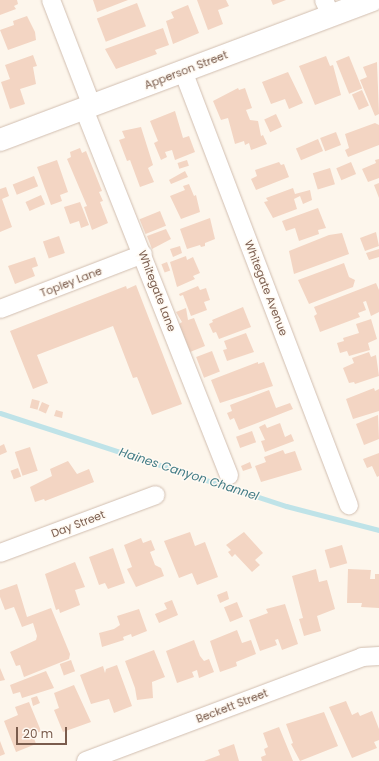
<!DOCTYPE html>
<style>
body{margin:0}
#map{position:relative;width:379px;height:761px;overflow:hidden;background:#fdf6ec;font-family:Poppins,sans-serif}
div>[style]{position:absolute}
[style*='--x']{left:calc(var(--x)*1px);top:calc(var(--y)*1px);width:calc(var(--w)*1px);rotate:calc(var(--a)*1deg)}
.stream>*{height:5px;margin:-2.5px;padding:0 2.5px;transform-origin:2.5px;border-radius:2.5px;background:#bfe3e8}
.building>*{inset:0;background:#f3d5c3;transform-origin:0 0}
.roads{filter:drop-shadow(0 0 1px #d1beb0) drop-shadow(0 0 1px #d1beb0)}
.minor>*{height:18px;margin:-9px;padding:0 9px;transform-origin:9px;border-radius:9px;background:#fff}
.tertiary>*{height:22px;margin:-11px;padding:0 11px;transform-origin:11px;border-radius:11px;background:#fff}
span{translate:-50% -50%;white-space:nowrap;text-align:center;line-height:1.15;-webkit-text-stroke:3px #fffaf3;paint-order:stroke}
.street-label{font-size:11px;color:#7a5c4d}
.water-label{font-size:12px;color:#437c86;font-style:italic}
.scale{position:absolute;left:16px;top:727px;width:51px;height:18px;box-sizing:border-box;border:2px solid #7a5c4d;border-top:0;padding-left:5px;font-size:12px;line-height:14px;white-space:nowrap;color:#7a5c4d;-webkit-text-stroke:3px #fffaf3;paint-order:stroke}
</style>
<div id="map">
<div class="stream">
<div style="--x:0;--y:413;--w:301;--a:18"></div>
<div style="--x:286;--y:506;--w:96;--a:14.5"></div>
</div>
<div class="building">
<div style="clip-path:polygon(0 0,17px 0,18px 4px,14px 6px,16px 9px,0 15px)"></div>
<div style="clip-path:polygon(93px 0,128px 0,97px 12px)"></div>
<div style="clip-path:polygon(197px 0,226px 0,229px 6px,218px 10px,223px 24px,208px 30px)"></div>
<div style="clip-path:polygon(271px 0,286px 0,273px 5px)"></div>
<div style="left:137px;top:3px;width:25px;height:43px;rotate:69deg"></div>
<div style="clip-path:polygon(188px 5px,199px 33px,173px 44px,166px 21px,174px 18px,171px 12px)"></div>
<div style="clip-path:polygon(27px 16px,35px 32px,36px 40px,8px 50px,0 30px,14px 25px,13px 21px)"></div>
<div style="clip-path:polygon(163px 28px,169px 45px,155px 50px,157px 54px,116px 69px,105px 49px)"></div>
<div style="clip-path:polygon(33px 55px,37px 66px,33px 67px,36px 84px,20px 89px,25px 104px,10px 109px,1px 82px,10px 79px,5px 65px)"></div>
<div style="clip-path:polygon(326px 56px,330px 66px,333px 65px,341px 95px,315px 105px,299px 66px)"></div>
<div style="left:349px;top:56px;width:35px;height:14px;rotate:68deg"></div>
<div style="clip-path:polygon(377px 62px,379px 114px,375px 116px,360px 80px,367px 77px,363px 67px)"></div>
<div style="clip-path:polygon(288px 72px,303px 103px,289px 109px,285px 99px,271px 104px,262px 82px)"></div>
<div style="clip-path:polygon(238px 88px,239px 90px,245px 88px,252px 108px,246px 110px,250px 120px,258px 121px,261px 136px,263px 135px,267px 144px,251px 150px,249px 143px,245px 145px,244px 141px,235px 144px,228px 118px,221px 120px,213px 101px)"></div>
<div style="left:362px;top:90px;width:17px;height:11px;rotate:66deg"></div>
<div style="clip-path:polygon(175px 111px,183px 138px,189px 136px,195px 152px,175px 160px,172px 150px,165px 152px,167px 157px,161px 160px,154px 143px,158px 141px,150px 121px)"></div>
<div style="left:276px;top:114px;width:14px;height:13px;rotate:65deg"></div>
<div style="clip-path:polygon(375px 123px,379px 125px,379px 145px,348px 157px,345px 150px,349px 148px,345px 134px)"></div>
<div style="clip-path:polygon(141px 127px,153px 165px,148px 168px,154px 182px,140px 187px,130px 160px,127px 161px,119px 140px,125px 138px,122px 131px)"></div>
<div style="left:336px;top:132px;width:14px;height:17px;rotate:69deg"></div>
<div style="left:318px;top:139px;width:13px;height:24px;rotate:67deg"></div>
<div style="clip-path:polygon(80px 148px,82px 153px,86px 151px,102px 191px,99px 192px,103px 201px,100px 202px,108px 223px,92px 230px,84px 207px,87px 206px,67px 159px,71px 157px,70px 152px)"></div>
<div style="clip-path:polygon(379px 159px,379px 178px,368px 182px,362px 169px,376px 163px,375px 160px)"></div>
<div style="clip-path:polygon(57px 160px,68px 192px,60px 195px,62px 201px,51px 205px,37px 167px)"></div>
<div style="left:187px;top:160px;width:6px;height:10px;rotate:72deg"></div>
<div style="clip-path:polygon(279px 162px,281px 165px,284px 164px,289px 177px,256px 190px,251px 179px,257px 176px,255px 170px)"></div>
<div style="left:351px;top:162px;width:13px;height:16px;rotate:67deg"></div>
<div style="left:330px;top:168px;width:17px;height:18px;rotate:73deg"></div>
<div style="clip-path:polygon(185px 171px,188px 177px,171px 184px,169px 180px)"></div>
<div style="left:34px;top:176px;width:11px;height:23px;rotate:68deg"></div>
<div style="clip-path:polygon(379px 183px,379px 198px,374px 185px)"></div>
<div style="clip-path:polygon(189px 184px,194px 196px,196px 195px,200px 212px,181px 219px,170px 196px,185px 190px,183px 186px)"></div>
<div style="clip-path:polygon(6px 187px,9px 196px,2px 199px,12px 227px,0 232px,0 189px)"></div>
<div style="clip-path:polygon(293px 188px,295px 194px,310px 190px,312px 200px,303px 204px,300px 196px,294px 199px,297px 209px,273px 218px,264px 202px,268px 201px,266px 198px)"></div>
<div style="left:41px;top:195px;width:10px;height:17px;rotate:66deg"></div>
<div style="clip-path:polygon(80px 202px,89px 225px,81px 228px,79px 221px,70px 224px,64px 207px)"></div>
<div style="clip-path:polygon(318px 208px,326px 228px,318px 230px,319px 234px,299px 241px,295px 228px,286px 231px,282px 221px)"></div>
<div style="left:160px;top:211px;width:16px;height:22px;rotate:68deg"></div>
<div style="clip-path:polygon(210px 218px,215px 239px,205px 243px,205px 246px,201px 247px,200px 245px,187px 249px,180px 229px)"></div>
<div style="clip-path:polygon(166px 229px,171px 239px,152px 249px,147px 236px)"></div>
<div style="clip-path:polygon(376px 232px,379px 246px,365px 251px,360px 238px)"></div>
<div style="clip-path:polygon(342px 233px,349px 254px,294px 274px,289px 251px,329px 235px)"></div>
<div style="left:59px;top:236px;width:18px;height:17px;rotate:71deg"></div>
<div style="clip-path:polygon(180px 246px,182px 253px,173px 257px,170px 249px)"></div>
<div style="clip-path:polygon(379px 249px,379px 257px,369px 260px,366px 253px)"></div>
<div style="clip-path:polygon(186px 256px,187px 260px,193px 257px,200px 273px,193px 276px,195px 279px,177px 287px,170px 262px)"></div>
<div style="clip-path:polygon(35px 257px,38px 266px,32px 268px,35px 276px,15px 284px,8px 266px)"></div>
<div style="left:167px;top:262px;width:9px;height:6px;rotate:69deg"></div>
<div style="clip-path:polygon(344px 263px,349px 277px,355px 280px,353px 287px,309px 304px,298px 280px)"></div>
<div style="clip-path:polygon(376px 283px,379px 290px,379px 312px,371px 316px,366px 301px,363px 302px,366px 310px,358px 313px,360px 317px,320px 332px,314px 316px,317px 314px,314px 307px)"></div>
<div style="clip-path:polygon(136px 285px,182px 404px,152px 415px,137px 377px,133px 378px,113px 326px,37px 355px,48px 383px,33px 389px,10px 331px,126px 286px,127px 289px)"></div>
<div style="clip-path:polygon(198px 286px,200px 290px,206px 288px,210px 300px,204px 302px,207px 310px,191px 316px,183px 295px,180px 296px,179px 294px)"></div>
<div style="clip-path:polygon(243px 307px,251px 327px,219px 339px,216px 332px,213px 333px,209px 324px,213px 322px,212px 320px)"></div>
<div style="clip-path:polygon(186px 308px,188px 320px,194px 318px,205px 346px,190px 352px,179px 324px,182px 322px,176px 312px)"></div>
<div style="clip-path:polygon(371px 319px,377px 339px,368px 343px,370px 350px,349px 356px,347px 351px,340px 353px,337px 343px,344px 341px,343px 338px,359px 333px,356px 324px)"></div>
<div style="clip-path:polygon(246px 333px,254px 352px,227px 361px,223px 350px,227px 349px,224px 341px)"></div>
<div style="left:212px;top:351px;width:22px;height:17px;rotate:69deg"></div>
<div style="clip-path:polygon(369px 352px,371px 357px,376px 355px,379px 376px,355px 384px,354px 382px,349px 383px,343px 368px,354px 363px,352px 358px)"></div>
<div style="clip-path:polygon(258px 362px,258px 364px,264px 362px,273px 386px,220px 403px,211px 380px)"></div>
<div style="clip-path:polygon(374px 388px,375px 391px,379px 389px,379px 411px,353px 419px,346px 399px)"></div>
<div style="clip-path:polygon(269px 390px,276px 408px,290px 403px,293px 409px,239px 430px,234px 418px,230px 420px,227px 413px,232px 411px,230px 405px)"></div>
<div style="left:32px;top:399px;width:8px;height:9px;rotate:14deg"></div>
<div style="left:42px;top:402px;width:8px;height:9px;rotate:23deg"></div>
<div style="clip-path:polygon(56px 410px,63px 412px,62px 418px,54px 416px)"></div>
<div style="clip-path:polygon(378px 415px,379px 439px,364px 445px,356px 424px)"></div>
<div style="clip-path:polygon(280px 423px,285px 437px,291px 434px,294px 441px,265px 452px,261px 441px,265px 440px,259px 427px,265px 424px,267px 428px)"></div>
<div style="left:252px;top:431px;width:12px;height:17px;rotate:70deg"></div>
<div style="clip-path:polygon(4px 444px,7px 452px,0 455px,0 446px)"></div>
<div style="left:30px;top:447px;width:25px;height:16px;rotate:72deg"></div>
<div style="clip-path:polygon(283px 450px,285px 454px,295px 451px,302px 470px,261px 482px,255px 466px,266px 462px,264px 457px)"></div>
<div style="clip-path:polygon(379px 453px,379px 476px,377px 477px,372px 466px,367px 468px,363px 459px)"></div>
<div style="clip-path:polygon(68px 461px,77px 474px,89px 469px,94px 482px,45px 501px,44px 499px,35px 502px,30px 487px,52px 476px,50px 469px)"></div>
<div style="clip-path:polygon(250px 462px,252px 468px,243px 471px,241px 466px)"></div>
<div style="left:18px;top:468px;width:9px;height:8px;rotate:69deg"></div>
<div style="clip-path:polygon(190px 532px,195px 546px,205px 542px,218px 577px,197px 585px,192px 573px,179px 578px,164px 541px)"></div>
<div style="clip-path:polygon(244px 532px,263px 553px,255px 560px,260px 565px,252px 572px,235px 554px,232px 557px,228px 552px,231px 550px,226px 545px)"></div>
<div style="clip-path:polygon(141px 538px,143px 543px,151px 540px,155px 550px,150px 552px,155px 565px,161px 568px,164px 576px,136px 587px,127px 569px,132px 567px,124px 545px)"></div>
<div style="left:342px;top:545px;width:19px;height:18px;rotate:74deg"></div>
<div style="clip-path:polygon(113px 548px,125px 583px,108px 589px,105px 583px,99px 585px,89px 557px)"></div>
<div style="clip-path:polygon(75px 562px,85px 587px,75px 590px,80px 605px,60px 613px,59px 609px,56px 610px,45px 574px)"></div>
<div style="clip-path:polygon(316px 569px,319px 582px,327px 580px,335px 609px,317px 616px,321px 631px,304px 636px,299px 619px,303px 618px,292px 576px)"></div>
<div style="clip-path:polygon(348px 569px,371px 570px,370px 579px,375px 579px,375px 574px,379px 574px,379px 608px,361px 607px,362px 603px,347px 603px)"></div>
<div style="clip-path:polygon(17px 584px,27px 617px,51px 608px,70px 654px,69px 659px,24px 677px,20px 665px,16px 666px,10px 652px,36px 640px,37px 636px,33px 623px,22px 627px,14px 607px,5px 610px,0 597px,0 590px)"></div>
<div style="clip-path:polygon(227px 591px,229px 599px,220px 603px,217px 595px)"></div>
<div style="clip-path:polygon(172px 600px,178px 615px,159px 623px,155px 614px,167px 609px,164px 603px)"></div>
<div style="left:237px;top:602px;width:16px;height:14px;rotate:68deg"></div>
<div style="clip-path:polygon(285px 604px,298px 644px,282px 650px,278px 639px,275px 640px,277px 645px,260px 651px,249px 620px,268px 613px,266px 609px)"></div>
<div style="clip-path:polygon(139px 609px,147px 631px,132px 637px,131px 634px,123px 637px,124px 640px,102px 647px,99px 633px,114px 629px,120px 625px,117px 616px)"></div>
<div style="clip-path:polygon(237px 630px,242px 643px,251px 640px,256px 654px,236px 662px,237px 666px,220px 672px,210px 641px)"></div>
<div style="clip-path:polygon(194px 640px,200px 656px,204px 661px,209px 659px,214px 672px,199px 678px,197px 670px,192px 672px,194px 677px,177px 683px,166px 651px)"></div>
<div style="clip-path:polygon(154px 650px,165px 677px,152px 682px,153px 698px,137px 700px,135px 688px,125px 661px)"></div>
<div style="left:71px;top:660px;width:12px;height:12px;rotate:70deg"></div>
<div style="clip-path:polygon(117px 665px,132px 706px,114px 713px,109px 699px,91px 704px,80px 675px,103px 666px,105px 673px,106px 669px)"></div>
<div style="clip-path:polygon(0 668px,5px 680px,0 681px)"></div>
<div style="clip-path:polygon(46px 671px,54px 688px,22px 698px,20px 692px,13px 694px,10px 685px)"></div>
<div style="clip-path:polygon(74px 685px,91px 722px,63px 732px,54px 710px,59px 708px,54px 693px)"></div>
<div style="clip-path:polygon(37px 696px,40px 703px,33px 706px,31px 698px)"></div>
<div style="clip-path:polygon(346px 701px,352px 715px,358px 712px,360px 716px,372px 711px,379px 729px,379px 740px,374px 742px,377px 748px,352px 758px,329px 707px)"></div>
<div style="clip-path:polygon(29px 702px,41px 731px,33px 735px,36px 744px,16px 752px,4px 721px,18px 715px,15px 707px)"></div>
<div style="clip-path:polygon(324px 712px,338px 746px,300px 761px,291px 744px,293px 743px,286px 724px)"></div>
<div style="clip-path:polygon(279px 727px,293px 761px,262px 761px,261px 757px,266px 755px,264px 749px,268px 747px,263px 733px)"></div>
<div style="clip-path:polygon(0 741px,5px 754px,0 756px)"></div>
<div style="clip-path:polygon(234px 744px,239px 761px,204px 761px,220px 755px,218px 750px)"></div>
</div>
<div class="roads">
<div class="minor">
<div style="--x:51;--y:0;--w:114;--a:68.9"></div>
<div style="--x:324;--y:0;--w:17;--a:66"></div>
<div style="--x:183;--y:71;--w:465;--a:69.1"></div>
<div style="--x:84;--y:109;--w:394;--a:68.4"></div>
<div style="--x:0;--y:309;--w:153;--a:-21"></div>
<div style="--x:0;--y:553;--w:166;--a:-20.4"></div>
<div style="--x:86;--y:761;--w:295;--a:-20.6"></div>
<div style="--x:362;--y:657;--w:17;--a:-3"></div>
</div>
<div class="tertiary">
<div style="--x:0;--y:140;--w:398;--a:-20.6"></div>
</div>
</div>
<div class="street-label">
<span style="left:186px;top:70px;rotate:-21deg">Apperson Street</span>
<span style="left:71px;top:282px;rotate:-21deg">Topley Lane</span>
<span style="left:266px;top:288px;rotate:69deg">Whitegate Avenue</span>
<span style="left:157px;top:291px;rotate:69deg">Whitegate Lane</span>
<span style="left:78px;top:524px;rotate:-21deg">Day Street</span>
<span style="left:232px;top:706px;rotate:-21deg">Beckett Street</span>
</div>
<div class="water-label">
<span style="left:189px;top:474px;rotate:18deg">Haines Canyon Channel</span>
</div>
<div class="scale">20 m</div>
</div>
